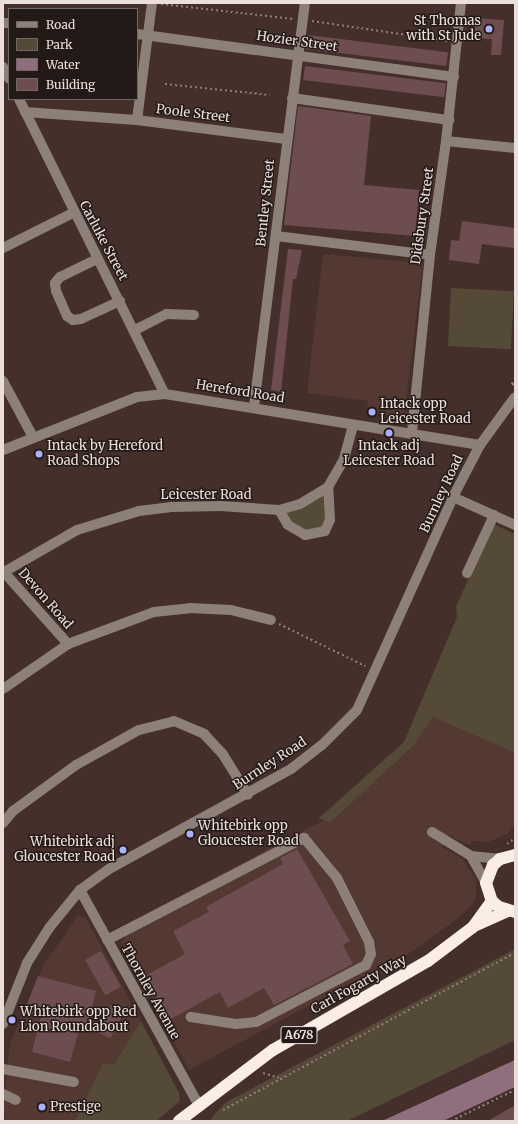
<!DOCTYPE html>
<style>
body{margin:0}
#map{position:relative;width:518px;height:1124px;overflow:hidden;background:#442f2a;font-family:Merriweather,serif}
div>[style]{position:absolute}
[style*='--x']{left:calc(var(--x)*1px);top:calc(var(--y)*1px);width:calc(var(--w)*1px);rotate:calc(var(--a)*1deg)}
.built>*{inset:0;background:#543832}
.green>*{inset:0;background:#554a38;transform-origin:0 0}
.water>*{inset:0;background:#8f6f7e}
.building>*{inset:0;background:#6e4d51;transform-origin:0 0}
.path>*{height:2px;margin-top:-1px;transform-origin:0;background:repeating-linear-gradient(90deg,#8f7d79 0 2px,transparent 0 5px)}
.minor>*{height:10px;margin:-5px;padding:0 5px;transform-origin:5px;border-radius:5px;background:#8d8078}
.highway>*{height:12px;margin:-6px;padding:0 6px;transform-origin:6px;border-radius:6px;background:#faede5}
.dots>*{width:11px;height:11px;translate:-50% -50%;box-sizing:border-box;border:2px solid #231a17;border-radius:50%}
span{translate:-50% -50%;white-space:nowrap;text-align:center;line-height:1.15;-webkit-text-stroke:3px #231a17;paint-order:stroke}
.shield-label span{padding:1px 3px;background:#231a17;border:1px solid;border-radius:3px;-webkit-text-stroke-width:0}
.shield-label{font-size:12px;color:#ecdedb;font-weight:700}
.poi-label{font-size:13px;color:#ecdedb}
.right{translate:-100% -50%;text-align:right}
.left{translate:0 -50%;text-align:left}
.street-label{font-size:13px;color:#ecdedb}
.frame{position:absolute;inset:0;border:4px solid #ecdedb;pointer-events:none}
.legend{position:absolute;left:8px;top:8px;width:130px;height:92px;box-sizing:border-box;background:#231a17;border:1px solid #736865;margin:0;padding:5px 7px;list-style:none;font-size:12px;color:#ecdedb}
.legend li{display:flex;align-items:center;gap:8px;height:20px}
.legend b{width:20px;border:1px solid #736865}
</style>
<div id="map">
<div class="built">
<div style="clip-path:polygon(323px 254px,423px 263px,404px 417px,367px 413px,368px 401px,307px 393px)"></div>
<div style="clip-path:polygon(433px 716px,515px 753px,515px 824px,507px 834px,488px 842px,473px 841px,470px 845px,448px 835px,442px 847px,462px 858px,476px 880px,476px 897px,473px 904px,456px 920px,390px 967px,362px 977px,189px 1070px,121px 942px,125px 938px,121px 929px,115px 930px,324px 820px,330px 823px,413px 746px)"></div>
<div style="clip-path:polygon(78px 916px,86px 918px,141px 1021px,114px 1066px,103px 1064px,75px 1121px,6px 1121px,3px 1108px,10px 1043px,44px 964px)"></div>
</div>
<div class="green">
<div style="left:451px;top:288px;width:63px;height:58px;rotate:3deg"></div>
<div style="clip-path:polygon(328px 487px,325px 531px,305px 535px,279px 510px)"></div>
<div style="clip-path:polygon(495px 525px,515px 534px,515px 753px,433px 717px,413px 746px,330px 823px,319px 818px,404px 742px,457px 617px,456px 607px,491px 527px)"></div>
<div style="clip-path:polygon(515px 949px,515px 1040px,347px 1121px,212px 1121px,211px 1118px,225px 1103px)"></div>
<div style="clip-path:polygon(141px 1021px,179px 1093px,180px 1101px,156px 1121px,75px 1121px,103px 1063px,114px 1065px)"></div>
</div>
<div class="water">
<div style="clip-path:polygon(515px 1060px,515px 1087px,443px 1121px,382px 1121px)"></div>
</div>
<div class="building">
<div style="clip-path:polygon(476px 18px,504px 20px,501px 55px,491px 55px,492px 39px,474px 38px)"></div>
<div style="left:308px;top:35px;width:141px;height:14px;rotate:7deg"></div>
<div style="left:305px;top:66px;width:142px;height:14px;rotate:7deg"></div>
<div style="clip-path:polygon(298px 106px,371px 116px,364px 185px,419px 190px,415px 236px,284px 225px)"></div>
<div style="clip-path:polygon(462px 221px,515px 228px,515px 248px,482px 244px,479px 264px,449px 260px,451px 240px,459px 241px)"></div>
<div style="clip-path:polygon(288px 249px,302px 250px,296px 279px,293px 279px,281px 392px,271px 390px)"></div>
<div style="clip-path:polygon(297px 849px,350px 941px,343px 945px,353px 964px,274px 1005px,264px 988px,228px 1008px,220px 992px,169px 1020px,145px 976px,185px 954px,173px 931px,209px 912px,206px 907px,283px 864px,280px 858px)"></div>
<div style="left:101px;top:951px;width:41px;height:18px;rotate:61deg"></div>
<div style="clip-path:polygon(38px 976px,96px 991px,86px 1028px,80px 1027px,70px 1062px,32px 1052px,41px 1016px,24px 1012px)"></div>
<div style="left:111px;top:1005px;width:15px;height:30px;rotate:28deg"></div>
<div style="clip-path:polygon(515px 1105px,515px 1121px,488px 1121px)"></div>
</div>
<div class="path">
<div style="--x:161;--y:4;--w:133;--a:6.5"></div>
<div style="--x:312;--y:21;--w:137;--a:8.4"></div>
<div style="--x:165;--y:84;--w:105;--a:6"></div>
<div style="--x:515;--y:378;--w:7;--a:117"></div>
<div style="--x:512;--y:384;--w:3;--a:18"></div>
<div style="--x:279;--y:624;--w:96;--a:26"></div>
<div style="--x:507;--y:844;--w:10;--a:-37"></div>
<div style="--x:263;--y:1073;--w:19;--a:16"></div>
<div style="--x:223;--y:1110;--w:332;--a:-28.3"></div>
<div style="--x:451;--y:1121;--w:71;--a:-25.8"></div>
</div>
<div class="minor">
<div style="--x:3;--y:23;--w:6;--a:0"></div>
<div style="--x:137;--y:34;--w:320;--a:7.7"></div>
<div style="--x:3;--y:67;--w:13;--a:63"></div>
<div style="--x:292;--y:98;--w:159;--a:8"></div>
<div style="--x:19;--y:99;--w:329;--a:63.7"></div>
<div style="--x:25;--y:112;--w:112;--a:4.1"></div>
<div style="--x:137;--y:120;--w:150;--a:7.3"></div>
<div style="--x:137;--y:120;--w:118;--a:-82.7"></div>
<div style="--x:446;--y:141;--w:69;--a:5.8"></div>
<div style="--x:276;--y:236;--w:155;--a:7"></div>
<div style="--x:3;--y:248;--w:78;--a:-26.6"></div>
<div style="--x:97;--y:259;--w:41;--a:154.1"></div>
<div style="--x:60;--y:277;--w:8;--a:130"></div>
<div style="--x:55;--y:283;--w:8;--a:83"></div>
<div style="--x:56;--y:291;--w:27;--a:66"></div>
<div style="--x:67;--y:316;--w:7;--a:34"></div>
<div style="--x:73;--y:320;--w:8;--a:-7"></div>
<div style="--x:81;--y:319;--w:43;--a:-24.8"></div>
<div style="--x:135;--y:330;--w:36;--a:-27"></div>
<div style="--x:167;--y:314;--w:27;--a:2"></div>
<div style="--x:3;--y:381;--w:64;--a:61.8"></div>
<div style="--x:254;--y:406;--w:406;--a:-82.8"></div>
<div style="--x:412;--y:432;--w:178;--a:-84.2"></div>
<div style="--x:430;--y:255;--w:115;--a:-82"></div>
<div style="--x:446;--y:141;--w:139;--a:-83.8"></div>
<div style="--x:3;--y:450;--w:144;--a:-21.6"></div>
<div style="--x:137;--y:397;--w:28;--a:-6"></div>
<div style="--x:165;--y:394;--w:319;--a:9.2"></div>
<div style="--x:453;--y:497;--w:68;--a:24.3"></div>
<div style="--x:279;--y:510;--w:17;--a:59"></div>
<div style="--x:288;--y:525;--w:20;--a:30"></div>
<div style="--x:305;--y:535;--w:20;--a:-11"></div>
<div style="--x:325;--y:531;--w:12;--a:-66"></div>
<div style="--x:330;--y:520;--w:33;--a:-93"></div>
<div style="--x:3;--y:571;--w:98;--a:48.3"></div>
<div style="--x:4;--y:572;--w:84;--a:-29.9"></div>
<div style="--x:77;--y:530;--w:65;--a:-17"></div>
<div style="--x:139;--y:511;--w:31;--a:-7"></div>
<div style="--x:170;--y:507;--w:51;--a:-1.1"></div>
<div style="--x:221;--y:506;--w:58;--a:3.9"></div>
<div style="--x:279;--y:510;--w:22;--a:-16"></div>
<div style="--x:300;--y:504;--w:33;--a:-31"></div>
<div style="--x:328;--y:487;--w:32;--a:-60"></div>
<div style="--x:344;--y:459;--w:34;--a:-75"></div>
<div style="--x:467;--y:573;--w:64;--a:-65"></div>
<div style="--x:3;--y:689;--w:79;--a:-34.7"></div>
<div style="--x:68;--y:644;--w:92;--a:-20.4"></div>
<div style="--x:154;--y:612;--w:36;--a:-6"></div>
<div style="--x:190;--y:608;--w:41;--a:2.8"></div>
<div style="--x:231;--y:610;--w:41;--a:14"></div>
<div style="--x:3;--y:823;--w:16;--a:-50"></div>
<div style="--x:13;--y:811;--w:78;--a:-36.1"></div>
<div style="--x:76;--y:765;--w:72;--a:-29.1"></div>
<div style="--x:139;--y:730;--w:36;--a:-14"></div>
<div style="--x:174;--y:721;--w:33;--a:23"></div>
<div style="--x:204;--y:734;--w:26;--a:47"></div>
<div style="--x:222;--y:753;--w:49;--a:58.2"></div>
<div style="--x:432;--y:832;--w:46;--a:31.6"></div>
<div style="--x:471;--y:856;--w:29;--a:6"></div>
<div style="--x:471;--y:856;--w:31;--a:61"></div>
<div style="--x:80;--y:890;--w:247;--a:61.1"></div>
<div style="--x:107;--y:940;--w:222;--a:-27.4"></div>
<div style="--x:304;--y:838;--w:52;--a:50.5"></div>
<div style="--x:337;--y:878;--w:72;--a:63.4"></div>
<div style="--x:369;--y:942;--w:12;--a:81"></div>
<div style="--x:371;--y:954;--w:12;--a:114"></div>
<div style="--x:366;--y:965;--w:124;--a:152.6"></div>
<div style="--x:256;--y:1022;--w:20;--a:174"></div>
<div style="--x:236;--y:1024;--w:46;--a:-171.2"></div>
<div style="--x:3;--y:1024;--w:66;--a:-68.5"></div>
<div style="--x:27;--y:963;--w:41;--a:-57.8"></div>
<div style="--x:49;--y:928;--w:49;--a:-50.8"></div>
<div style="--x:80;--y:890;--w:36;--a:-36"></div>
<div style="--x:109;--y:869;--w:208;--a:-28.8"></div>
<div style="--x:291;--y:769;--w:39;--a:-38"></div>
<div style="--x:322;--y:745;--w:49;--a:-45"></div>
<div style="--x:357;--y:710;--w:234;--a:-65.7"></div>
<div style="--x:453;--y:497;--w:59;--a:-62.6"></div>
<div style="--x:480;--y:445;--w:59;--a:-53.9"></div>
<div style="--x:3;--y:1069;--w:72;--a:10.4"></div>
<div style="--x:3;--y:1094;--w:14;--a:25"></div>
</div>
<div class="highway">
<div style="--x:515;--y:855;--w:16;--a:165"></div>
<div style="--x:500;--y:859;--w:9;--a:139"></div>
<div style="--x:493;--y:865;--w:19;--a:111"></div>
<div style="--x:486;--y:883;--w:19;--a:72"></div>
<div style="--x:492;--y:901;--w:9;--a:41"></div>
<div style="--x:499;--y:907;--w:17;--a:17"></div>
<div style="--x:474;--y:926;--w:37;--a:-24"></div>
<div style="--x:179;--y:1121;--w:118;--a:-37.1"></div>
<div style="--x:273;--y:1050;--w:179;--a:-29.9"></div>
<div style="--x:428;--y:961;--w:56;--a:-37.1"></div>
<div style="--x:473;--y:927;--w:32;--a:-54"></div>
</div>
<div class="dots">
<div style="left:489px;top:29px;background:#acaffb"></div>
<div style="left:372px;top:412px;background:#acaffb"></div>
<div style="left:389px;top:433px;background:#acaffb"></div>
<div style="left:39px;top:454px;background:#acaffb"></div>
<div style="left:190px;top:834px;background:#acaffb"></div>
<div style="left:123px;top:850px;background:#acaffb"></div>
<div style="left:12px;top:1020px;background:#acaffb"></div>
<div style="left:42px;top:1107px;background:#acaffb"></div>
</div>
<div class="shield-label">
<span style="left:299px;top:1035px">A678</span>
</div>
<div class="poi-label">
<span class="right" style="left:481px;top:29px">St Thomas<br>with St Jude</span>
<span class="left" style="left:380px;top:412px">Intack opp<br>Leicester Road</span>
<span class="left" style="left:47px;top:454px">Intack by Hereford<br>Road Shops</span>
<span style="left:389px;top:454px">Intack adj<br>Leicester Road</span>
<span class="left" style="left:198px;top:834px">Whitebirk opp<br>Gloucester Road</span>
<span class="right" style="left:115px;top:850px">Whitebirk adj<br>Gloucester Road</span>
<span class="left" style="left:20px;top:1020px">Whitebirk opp Red<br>Lion Roundabout</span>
<span class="left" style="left:50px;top:1107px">Prestige</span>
</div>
<div class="street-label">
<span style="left:297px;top:42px;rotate:8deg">Hozier Street</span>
<span style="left:193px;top:114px;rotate:7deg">Poole Street</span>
<span style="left:266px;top:203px;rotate:-84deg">Bentley Street</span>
<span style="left:423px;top:216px;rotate:-82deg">Didsbury Street</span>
<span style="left:103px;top:241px;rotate:62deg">Carluke Street</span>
<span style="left:240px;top:392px;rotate:9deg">Hereford Road</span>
<span style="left:442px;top:494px;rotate:-65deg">Burnley Road</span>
<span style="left:206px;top:495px">Leicester Road</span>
<span style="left:45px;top:599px;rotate:49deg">Devon Road</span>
<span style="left:270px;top:764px;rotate:-33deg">Burnley Road</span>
<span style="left:359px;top:985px;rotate:-29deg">Carl Fogarty Way</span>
<span style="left:150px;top:992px;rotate:61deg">Thornley Avenue</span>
</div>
<div class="frame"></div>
<ul class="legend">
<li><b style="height:5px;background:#8d8078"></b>Road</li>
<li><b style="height:11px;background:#554a38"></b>Park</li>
<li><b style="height:11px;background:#8f6f7e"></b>Water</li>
<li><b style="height:11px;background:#6e4d51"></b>Building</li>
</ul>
</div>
